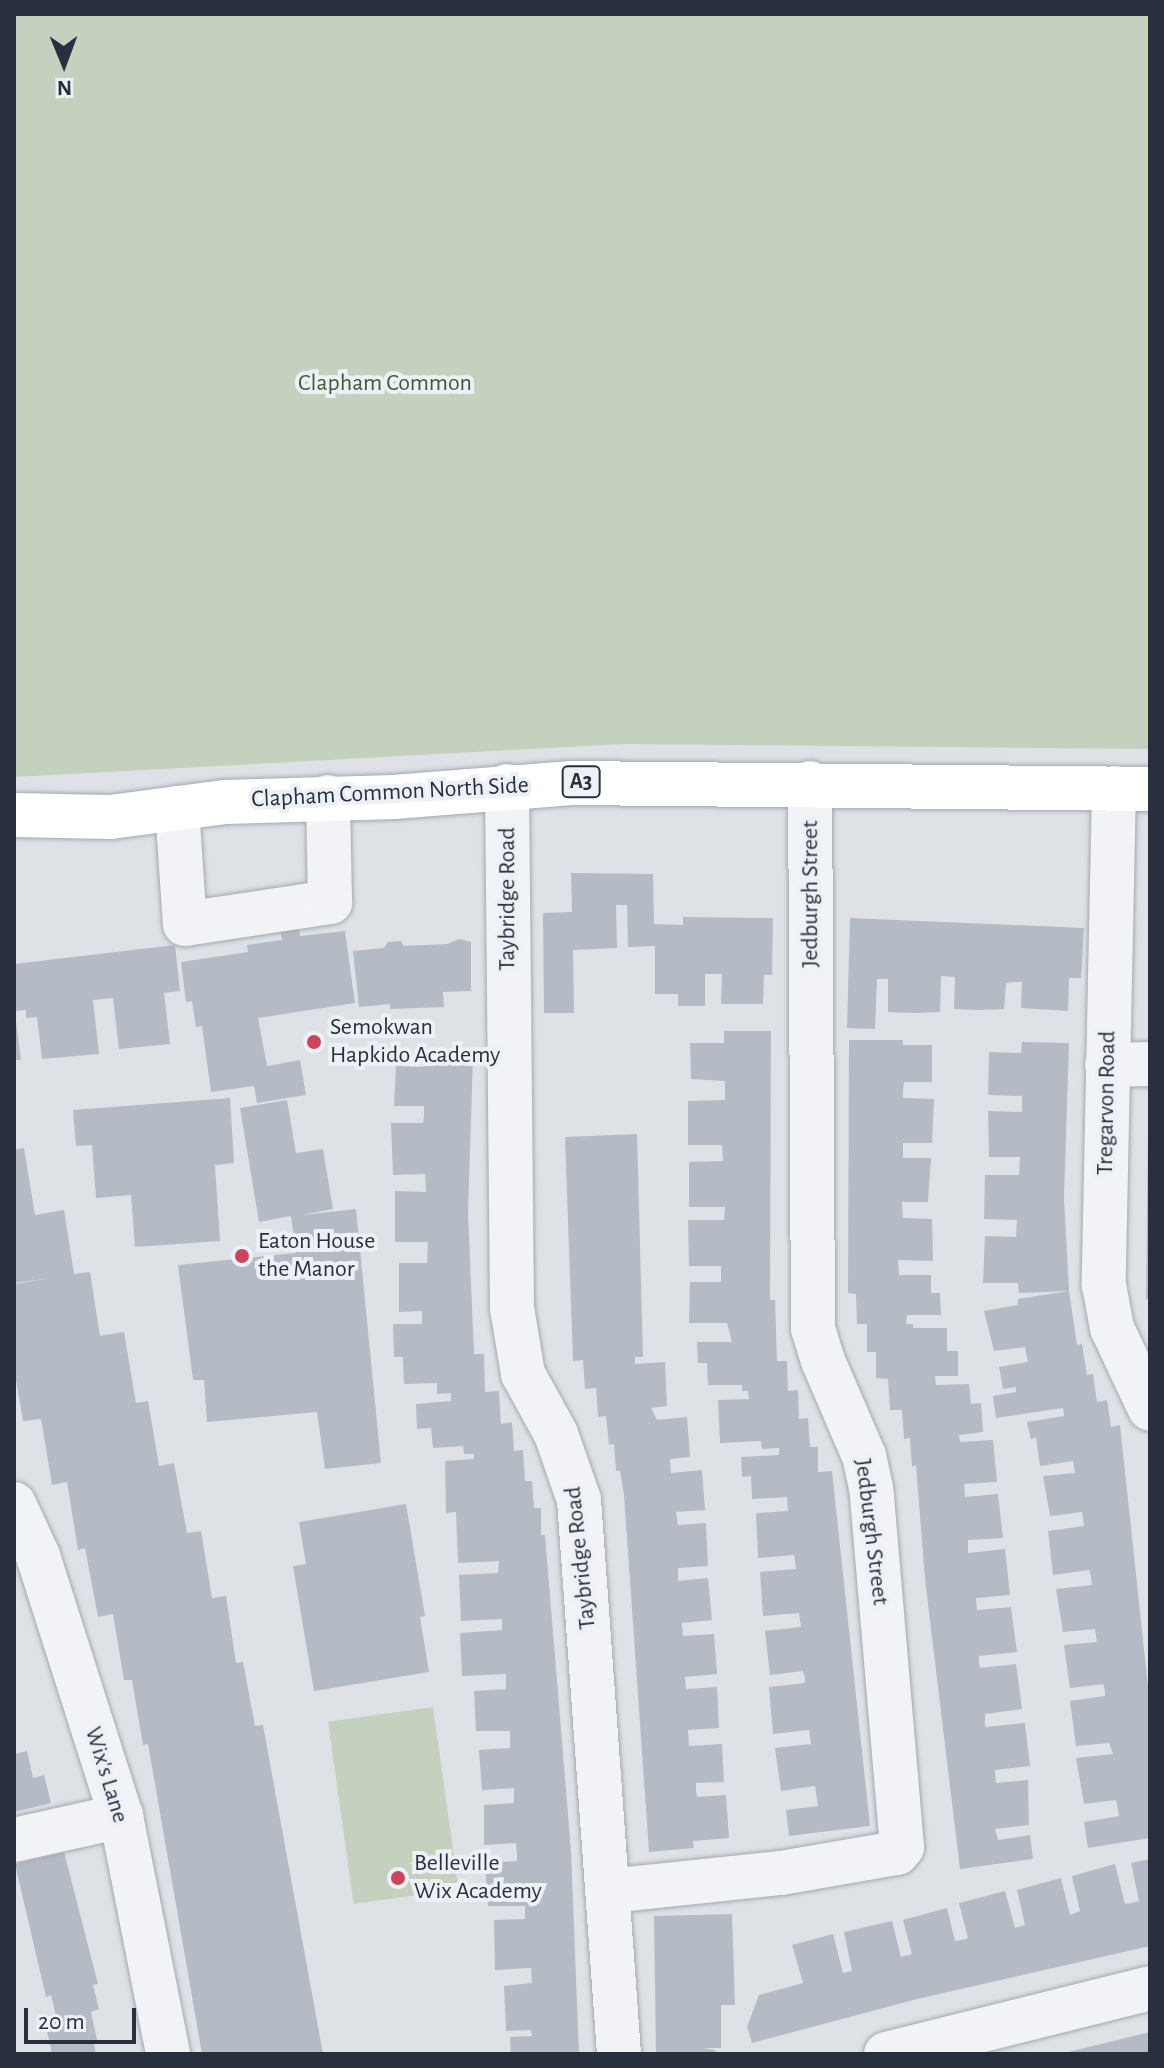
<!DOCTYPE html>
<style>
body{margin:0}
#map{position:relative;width:1164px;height:2068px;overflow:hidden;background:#dee2e7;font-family:"Alegreya Sans",sans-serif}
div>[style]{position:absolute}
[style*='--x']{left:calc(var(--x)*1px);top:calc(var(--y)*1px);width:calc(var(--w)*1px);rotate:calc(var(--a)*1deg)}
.green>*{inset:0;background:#c4d1bf;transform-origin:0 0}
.building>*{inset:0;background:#b5bbc4}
.roads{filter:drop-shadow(0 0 2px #a4a9b1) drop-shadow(0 0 2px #a4a9b1)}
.minor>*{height:44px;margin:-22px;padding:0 22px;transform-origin:22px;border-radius:22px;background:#f1f3f6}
.highway>*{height:44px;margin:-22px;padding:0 22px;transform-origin:22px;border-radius:22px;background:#fff}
.dots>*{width:22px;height:22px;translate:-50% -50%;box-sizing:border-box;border:4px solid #edf1f5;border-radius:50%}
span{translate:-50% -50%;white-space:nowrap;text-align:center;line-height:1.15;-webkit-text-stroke:8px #edf1f5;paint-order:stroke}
.shield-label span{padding:2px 6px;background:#edf1f5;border:2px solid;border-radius:6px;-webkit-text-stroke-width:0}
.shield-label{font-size:22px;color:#28303e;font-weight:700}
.park-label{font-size:24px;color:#3c5a35}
.street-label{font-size:24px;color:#28303e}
.poi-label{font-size:24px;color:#28303e}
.left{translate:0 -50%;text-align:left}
.frame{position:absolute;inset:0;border:16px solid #28303e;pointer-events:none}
.north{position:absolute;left:24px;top:24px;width:80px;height:80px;-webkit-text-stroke:6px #edf1f5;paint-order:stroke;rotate:179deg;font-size:22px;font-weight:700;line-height:32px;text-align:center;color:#28303e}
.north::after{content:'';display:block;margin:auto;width:28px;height:36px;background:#28303e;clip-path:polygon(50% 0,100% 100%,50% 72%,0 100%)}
.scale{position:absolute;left:24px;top:2008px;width:112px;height:36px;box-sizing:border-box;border:4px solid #28303e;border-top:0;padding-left:10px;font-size:24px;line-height:28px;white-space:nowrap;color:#28303e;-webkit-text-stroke:6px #edf1f5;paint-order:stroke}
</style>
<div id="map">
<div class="green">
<div style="clip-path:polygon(14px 14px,1150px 14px,1150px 749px,623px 744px,14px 777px)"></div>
<div style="left:433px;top:1707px;width:184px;height:106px;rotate:82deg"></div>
</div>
<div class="building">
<div style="clip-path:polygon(571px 873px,653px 874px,654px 924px,683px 925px,683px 917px,773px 918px,772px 975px,764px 975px,763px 1004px,721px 1004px,722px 974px,705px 974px,705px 1006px,678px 1006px,678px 994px,655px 994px,655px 946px,628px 947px,627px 905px,616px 905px,617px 948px,573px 950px,574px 1013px,544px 1013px,543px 913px,572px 912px)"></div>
<div style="clip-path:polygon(850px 918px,1084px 928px,1081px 978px,1069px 978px,1068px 1011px,1021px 1008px,1022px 982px,1014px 982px,1006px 983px,1004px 1009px,980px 1010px,954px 1009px,955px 977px,941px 976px,940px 1012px,915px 1013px,888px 1012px,888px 979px,877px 979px,875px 1029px,847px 1028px)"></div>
<div style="clip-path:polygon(299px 925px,300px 936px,345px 931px,355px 1003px,258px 1018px,267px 1066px,300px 1060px,306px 1095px,257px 1103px,254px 1086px,211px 1092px,202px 1026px,196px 1027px,192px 1001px,186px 1002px,181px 962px,248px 952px,247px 945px,282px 940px,280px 927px)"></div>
<div style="clip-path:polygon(459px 939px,471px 942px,471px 991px,443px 992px,444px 1007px,390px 1009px,390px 1004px,359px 1007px,353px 951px,384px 948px,388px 942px,401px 941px,404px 946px,447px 944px)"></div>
<div style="clip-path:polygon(175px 945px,180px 991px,164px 993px,170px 1044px,119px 1049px,113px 998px,93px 1000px,99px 1054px,42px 1059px,37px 1017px,26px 1018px,26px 1010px,14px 1011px,14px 964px)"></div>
<div style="clip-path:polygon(14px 1021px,16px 1021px,21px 1060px,14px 1060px)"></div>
<div style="clip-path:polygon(724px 1031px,771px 1031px,770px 1300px,775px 1300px,777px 1361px,787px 1361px,788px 1391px,798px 1390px,799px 1419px,808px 1418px,810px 1447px,818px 1447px,818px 1472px,832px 1471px,870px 1826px,789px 1836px,786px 1810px,818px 1806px,815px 1786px,781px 1791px,775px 1748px,811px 1744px,809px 1730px,773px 1734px,769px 1687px,805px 1683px,805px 1678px,803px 1671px,770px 1675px,765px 1631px,801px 1627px,799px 1613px,763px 1616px,760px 1572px,796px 1569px,794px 1555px,758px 1558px,756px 1513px,788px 1511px,787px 1497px,752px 1499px,751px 1476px,742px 1477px,741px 1457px,779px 1455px,779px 1448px,762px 1449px,761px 1441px,720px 1443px,718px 1400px,749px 1399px,748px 1391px,742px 1391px,742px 1385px,708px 1385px,707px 1363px,698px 1363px,697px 1342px,732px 1342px,727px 1323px,689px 1323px,690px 1282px,721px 1282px,721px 1266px,689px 1266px,688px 1220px,724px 1220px,725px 1207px,689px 1207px,689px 1162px,723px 1161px,722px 1145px,688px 1145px,688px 1101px,725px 1100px,725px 1081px,691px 1079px,690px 1043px,724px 1043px)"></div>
<div style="clip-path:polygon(849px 1040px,903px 1040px,903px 1045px,932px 1045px,932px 1082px,904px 1082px,903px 1091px,903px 1098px,934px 1099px,932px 1143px,903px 1143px,903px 1158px,931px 1158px,928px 1202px,902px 1202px,903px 1218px,932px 1219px,933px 1261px,898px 1260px,899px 1275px,931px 1275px,931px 1293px,940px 1293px,941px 1315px,907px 1315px,906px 1324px,913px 1324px,913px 1328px,947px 1328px,947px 1351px,958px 1351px,958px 1376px,935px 1376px,936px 1385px,969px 1384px,971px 1404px,981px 1403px,983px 1432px,959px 1435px,960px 1442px,993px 1440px,997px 1482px,964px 1484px,965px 1497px,998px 1494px,1003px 1538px,968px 1540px,968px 1553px,1005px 1549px,1010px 1595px,976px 1598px,977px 1610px,1011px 1607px,1017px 1652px,979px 1656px,979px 1662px,980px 1668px,1016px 1664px,1022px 1709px,985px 1714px,985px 1727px,1025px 1723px,1030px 1766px,995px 1770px,996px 1783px,1028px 1780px,1029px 1825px,995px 1829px,998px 1840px,1030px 1835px,1033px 1859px,960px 1869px,925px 1579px,916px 1465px,912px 1467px,910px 1438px,904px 1439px,902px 1410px,890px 1410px,888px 1379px,876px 1378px,876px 1352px,867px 1352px,867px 1324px,857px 1324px,856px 1294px,848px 1293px)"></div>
<div style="clip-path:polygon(1022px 1042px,1069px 1043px,1064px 1198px,1069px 1291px,1077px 1345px,1082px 1344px,1087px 1375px,1093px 1374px,1097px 1402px,1107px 1400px,1111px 1427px,1120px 1425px,1150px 1705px,1150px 1838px,1088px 1848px,1084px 1822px,1119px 1816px,1118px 1810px,1116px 1800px,1084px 1804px,1076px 1758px,1113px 1754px,1109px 1743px,1076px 1746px,1070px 1701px,1105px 1696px,1105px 1690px,1103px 1684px,1070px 1688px,1064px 1645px,1097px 1642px,1095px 1629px,1063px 1632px,1056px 1589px,1092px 1585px,1091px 1577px,1089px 1570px,1053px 1575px,1048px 1531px,1084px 1526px,1082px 1512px,1050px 1516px,1043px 1476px,1075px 1473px,1073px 1461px,1040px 1466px,1036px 1437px,1031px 1440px,1027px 1422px,1064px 1416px,1063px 1408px,996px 1418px,993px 1396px,1016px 1392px,1016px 1387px,1003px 1389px,999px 1367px,1028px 1362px,1025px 1347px,994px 1351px,984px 1311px,1018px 1305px,1018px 1299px,1069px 1291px,1019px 1293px,1018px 1283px,983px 1283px,985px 1236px,1016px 1237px,1017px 1220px,984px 1219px,985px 1175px,1019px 1175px,1020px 1157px,989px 1157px,988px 1111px,1022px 1112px,1022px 1096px,988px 1095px,989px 1052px,1021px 1053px)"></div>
<div style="clip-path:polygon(422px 1057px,473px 1057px,468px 1212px,474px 1354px,484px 1354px,485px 1392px,499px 1391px,501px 1424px,512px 1422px,514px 1451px,523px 1450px,525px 1481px,532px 1481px,534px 1508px,541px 1508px,541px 1535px,545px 1535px,571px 1851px,579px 2054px,511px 2054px,510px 2037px,532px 2036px,531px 2030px,506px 2031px,504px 1986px,532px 1983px,531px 1968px,495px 1970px,494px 1920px,525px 1919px,525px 1906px,488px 1906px,485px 1863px,517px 1861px,517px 1854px,516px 1843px,484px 1845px,484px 1805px,514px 1803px,514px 1788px,482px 1790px,479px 1750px,510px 1748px,510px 1731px,476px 1731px,474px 1691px,506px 1689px,506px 1674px,462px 1676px,460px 1633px,502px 1630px,502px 1619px,461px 1621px,459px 1575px,498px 1573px,499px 1561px,458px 1563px,456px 1512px,446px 1513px,445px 1461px,474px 1459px,474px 1454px,464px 1454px,463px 1446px,433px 1448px,431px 1428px,417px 1429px,416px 1404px,451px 1401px,451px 1393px,437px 1394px,437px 1383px,404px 1384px,403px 1357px,394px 1357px,393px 1324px,422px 1324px,422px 1311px,399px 1312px,399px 1263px,427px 1263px,428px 1242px,395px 1242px,395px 1191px,426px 1192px,425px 1174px,393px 1175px,391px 1123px,423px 1123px,424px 1116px,424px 1106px,394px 1106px,396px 1066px,423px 1067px)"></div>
<div style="clip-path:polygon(230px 1098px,234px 1163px,215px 1165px,220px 1241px,135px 1247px,131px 1195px,96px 1198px,92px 1145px,76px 1146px,73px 1110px)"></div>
<div style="clip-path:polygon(287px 1100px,296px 1153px,323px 1149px,333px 1209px,302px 1215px,356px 1209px,381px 1463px,325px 1469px,317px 1412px,207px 1422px,204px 1380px,193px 1380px,178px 1265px,296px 1253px,291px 1216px,259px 1222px,240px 1108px)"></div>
<div style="clip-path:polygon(1148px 1130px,1150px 1130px,1150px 1299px,1146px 1299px)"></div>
<div style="clip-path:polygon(637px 1134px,643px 1357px,635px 1357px,635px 1364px,665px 1362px,667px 1406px,651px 1408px,657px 1420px,687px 1417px,690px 1457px,670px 1459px,671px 1473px,702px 1470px,705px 1510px,676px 1512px,678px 1525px,706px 1523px,708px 1566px,678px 1568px,678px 1581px,708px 1578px,712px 1620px,682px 1623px,683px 1636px,714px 1634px,717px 1674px,685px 1677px,686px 1689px,717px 1687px,719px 1728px,688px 1730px,689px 1746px,722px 1744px,724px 1782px,696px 1783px,696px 1791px,697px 1797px,726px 1795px,729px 1838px,693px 1841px,694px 1848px,649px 1852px,624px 1495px,620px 1471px,616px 1471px,614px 1444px,609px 1445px,606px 1416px,598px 1417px,596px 1388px,585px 1389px,583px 1360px,573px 1361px,565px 1137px)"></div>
<div style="clip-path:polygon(24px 1148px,35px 1215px,64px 1210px,74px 1274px,90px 1272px,100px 1336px,124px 1332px,136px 1403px,148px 1401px,159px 1466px,174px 1463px,187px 1533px,201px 1531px,212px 1598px,226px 1596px,236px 1663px,243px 1662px,255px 1726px,263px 1725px,323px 2054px,202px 2054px,148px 1744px,143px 1745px,132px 1680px,124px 1680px,113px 1614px,98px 1617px,85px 1548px,78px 1550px,67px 1482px,52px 1485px,41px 1419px,23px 1421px,14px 1368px,14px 1284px,52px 1278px,14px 1283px,14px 1150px)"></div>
<div style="clip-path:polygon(406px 1504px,425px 1616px,420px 1617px,429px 1672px,314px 1691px,293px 1566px,306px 1564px,299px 1522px)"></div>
<div style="clip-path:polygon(27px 1751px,33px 1778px,44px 1775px,51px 1803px,14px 1812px,14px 1754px)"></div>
<div style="clip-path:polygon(64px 1852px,98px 1984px,93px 1985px,99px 2009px,91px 2012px,98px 2044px,94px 2044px,96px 2054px,52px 2054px,45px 2022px,57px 2020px,51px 1995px,46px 1997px,15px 1864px)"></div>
<div style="clip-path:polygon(1150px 1859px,1150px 1946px,917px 1999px,752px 2043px,747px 2027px,759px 1995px,803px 1983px,792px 1945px,833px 1934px,843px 1973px,852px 1971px,844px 1932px,892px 1921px,901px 1957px,912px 1954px,903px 1920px,947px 1908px,955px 1941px,962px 1940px,968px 1938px,959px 1903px,1005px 1891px,1015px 1928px,1025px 1925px,1017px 1890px,1061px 1878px,1070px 1915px,1080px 1911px,1072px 1876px,1115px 1864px,1125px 1904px,1131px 1903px,1139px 1901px,1131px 1863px)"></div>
<div style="clip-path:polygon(732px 1914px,735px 2005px,721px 2005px,721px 2048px,702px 2048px,715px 2050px,715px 2054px,656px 2054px,654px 1916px)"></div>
<div style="clip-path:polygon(1150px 2032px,1150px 2054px,1064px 2054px,1064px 2053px)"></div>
</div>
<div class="roads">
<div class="minor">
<div style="--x:507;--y:786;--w:522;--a:89.45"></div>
<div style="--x:512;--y:1308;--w:67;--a:80.5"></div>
<div style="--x:523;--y:1374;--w:68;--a:61.2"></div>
<div style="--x:556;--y:1434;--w:70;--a:70.8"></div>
<div style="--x:579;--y:1500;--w:555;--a:85.87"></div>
<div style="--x:1114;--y:788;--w:497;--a:91.2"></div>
<div style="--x:1104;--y:1285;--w:44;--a:79.5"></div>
<div style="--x:1112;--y:1328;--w:89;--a:64.9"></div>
<div style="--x:177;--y:808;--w:116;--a:86.1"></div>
<div style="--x:185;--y:924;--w:147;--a:-8.6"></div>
<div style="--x:330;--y:902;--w:105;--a:-91.1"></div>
<div style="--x:1107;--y:1065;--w:43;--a:-1.3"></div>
<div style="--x:14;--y:1504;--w:57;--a:65.2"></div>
<div style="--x:38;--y:1556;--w:273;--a:72.3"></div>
<div style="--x:121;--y:1816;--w:243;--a:78.8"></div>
<div style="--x:14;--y:1840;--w:110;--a:-12.6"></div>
<div style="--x:609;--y:1891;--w:173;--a:-6"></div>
<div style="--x:781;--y:1873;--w:118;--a:-9.8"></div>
<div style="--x:897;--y:1853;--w:8;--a:-50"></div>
<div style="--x:902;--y:1847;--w:360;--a:-94.9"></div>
<div style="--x:871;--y:1488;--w:33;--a:-102"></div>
<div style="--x:864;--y:1456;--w:103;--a:-113.3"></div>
<div style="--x:823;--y:1361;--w:34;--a:-107"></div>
<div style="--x:813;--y:1329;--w:546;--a:-90.31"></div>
<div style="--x:886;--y:2054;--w:272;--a:-14"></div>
</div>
<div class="highway">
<div style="--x:14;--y:815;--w:96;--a:1.2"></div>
<div style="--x:110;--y:817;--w:117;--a:-7.4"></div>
<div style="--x:226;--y:802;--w:168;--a:-1.7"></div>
<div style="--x:394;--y:797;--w:178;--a:-4.5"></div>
<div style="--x:571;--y:783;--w:579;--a:0.59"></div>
</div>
</div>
<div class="dots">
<div style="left:314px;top:1042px;background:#cc4458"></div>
<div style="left:242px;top:1256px;background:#cc4458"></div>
<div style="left:398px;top:1878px;background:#cc4458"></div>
</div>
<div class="shield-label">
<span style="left:581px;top:782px">A3</span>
</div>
<div class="park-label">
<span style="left:385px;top:384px">Clapham Common</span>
</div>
<div class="street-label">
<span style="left:390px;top:793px;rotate:-3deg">Clapham Common North Side</span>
<span style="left:811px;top:894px;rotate:-90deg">Jedburgh Street</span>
<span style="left:508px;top:899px;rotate:-90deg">Taybridge Road</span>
<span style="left:1107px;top:1103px;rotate:-89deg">Tregarvon Road</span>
<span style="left:871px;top:1532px;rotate:83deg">Jedburgh Street</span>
<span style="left:581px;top:1558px;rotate:-96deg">Taybridge Road</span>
<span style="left:106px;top:1775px;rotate:73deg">Wix's Lane</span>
</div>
<div class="poi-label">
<span class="left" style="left:330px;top:1042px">Semokwan<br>Hapkido Academy</span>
<span class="left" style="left:258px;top:1256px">Eaton House<br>the Manor</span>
<span class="left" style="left:414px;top:1878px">Belleville<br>Wix Academy</span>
</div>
<div class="frame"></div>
<div class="north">N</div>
<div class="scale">20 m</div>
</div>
